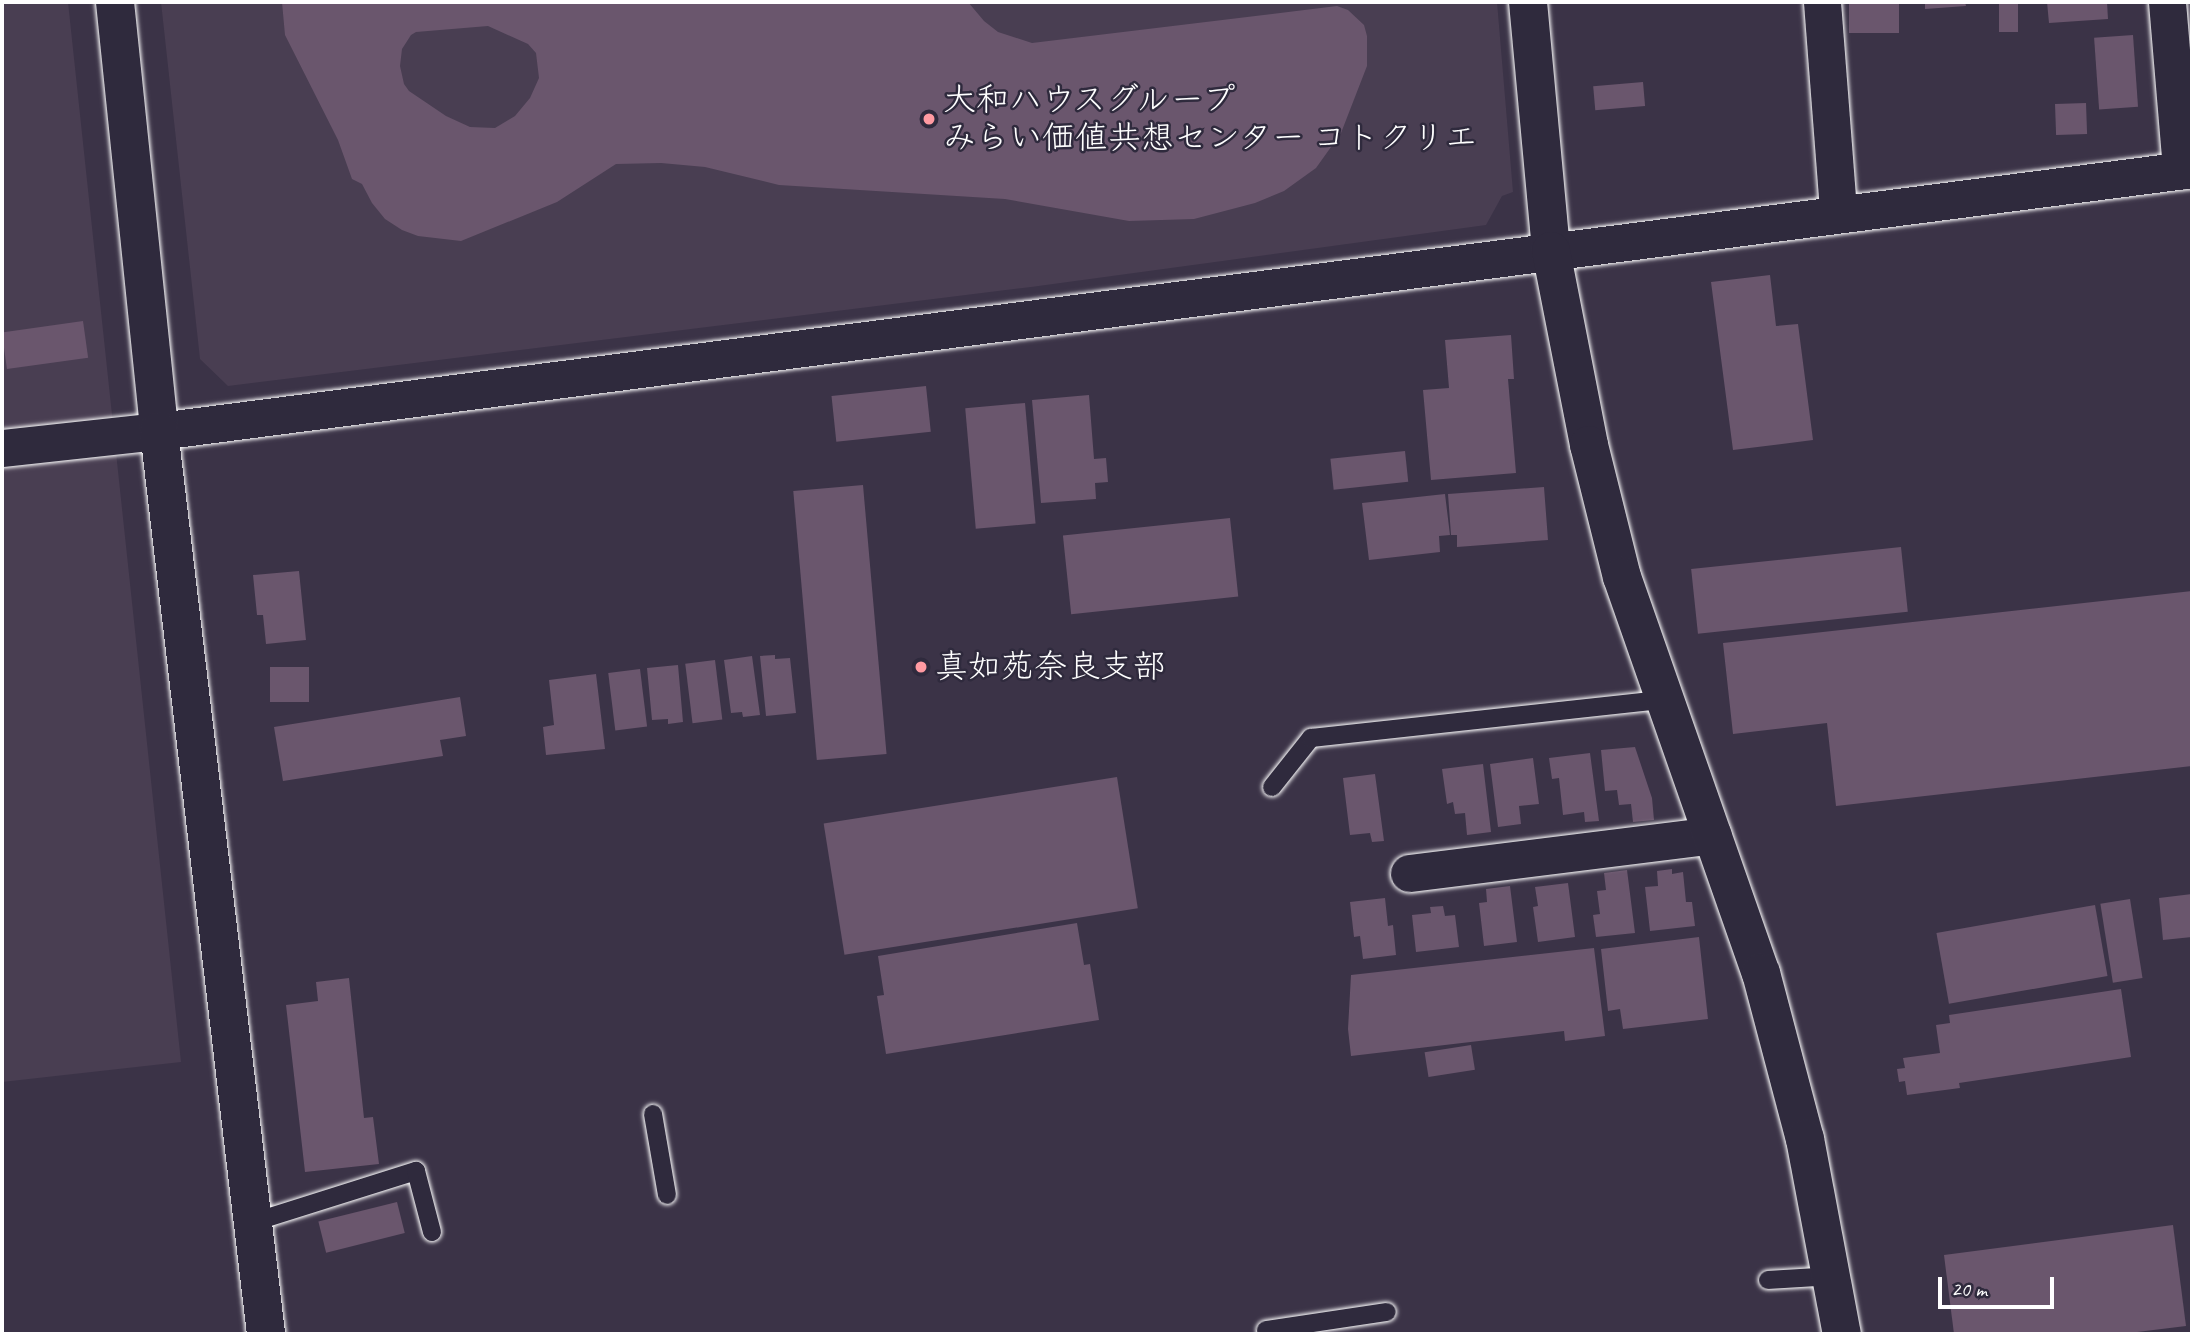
<!DOCTYPE html>
<meta charset="utf-8">
<style>
body{margin:0}
#map{position:relative;width:2194px;height:1336px;overflow:hidden;background:#3b3347;font-family:Caveat,"Klee One",sans-serif}
div>[style]{position:absolute}
[style*='--x']{left:calc(var(--x)*1px);top:calc(var(--y)*1px);width:calc(var(--w)*1px);rotate:calc(var(--a)*1deg)}
.built>*{inset:0;background:#493e52}
.building>*{inset:0;background:#6a566d;transform-origin:0 0}
.roads{filter:drop-shadow(0 0 2px #fff) drop-shadow(0 0 2px #fff)}
.lane>*{height:18px;margin:-9px;padding:0 9px;transform-origin:9px;border-radius:9px;background:#2f2a3d}
.street>*{height:37px;margin:-18.5px;padding:0 18.5px;transform-origin:18.5px;border-radius:18.5px;background:#2f2a3d}
.secondary>*{height:38px;margin:-19px;padding:0 19px;transform-origin:19px;border-radius:19px;background:#2f2a3d}
.dots>*{width:19px;height:19px;translate:-50% -50%;box-sizing:border-box;border:4px solid #2f2a3d;border-radius:50%}
span{translate:-50% -50%;white-space:nowrap;text-align:center;line-height:1.15;-webkit-text-stroke:5px #2f2a3d;paint-order:stroke}
.poi-label{font-size:33px;color:#fff}
.left{translate:0 -50%;text-align:left}
.frame{position:absolute;inset:0;border:4px solid #fff;pointer-events:none}
.scale{position:absolute;left:1938px;top:1277px;width:116px;height:32px;box-sizing:border-box;border:4px solid #fff;border-top:0;padding-left:9px;font-size:21px;line-height:24px;white-space:nowrap;color:#fff;-webkit-text-stroke:5px #2f2a3d;paint-order:stroke}
</style>
<div id="map">
<div class="built">
<div style="clip-path:polygon(2px 2px,68px 2px,181px 1062px,2px 1082px)"></div>
<div style="clip-path:polygon(161px 2px,1497px 2px,1513px 192px,1502px 196px,1486px 225px,1031px 287px,228px 386px,200px 359px)"></div>
</div>
<div class="building">
<div style="clip-path:polygon(evenodd,282px 2px,968px 2px,984px 21px,998px 32px,1032px 43px,1337px 6px,1348px 10px,1364px 25px,1367px 36px,1367px 66px,1341px 133px,1316px 168px,1284px 191px,1255px 203px,1194px 219px,1129px 221px,1005px 199px,779px 185px,705px 167px,661px 163px,616px 164px,557px 202px,461px 241px,418px 236px,402px 230px,385px 219px,372px 203px,362px 184px,352px 179px,338px 140px,285px 35px,282px 2px,488px 26px,528px 44px,536px 53px,539px 78px,530px 98px,515px 116px,495px 128px,470px 127px,446px 116px,409px 91px,404px 84px,400px 66px,402px 49px,411px 35px,416px 32px,488px 26px)"></div>
<div style="left:1849px;top:2px;width:50px;height:31px"></div>
<div style="clip-path:polygon(1925px 2px,1965px 2px,1966px 6px,1925px 9px)"></div>
<div style="left:1999px;top:2px;width:19px;height:30px"></div>
<div style="clip-path:polygon(2047px 2px,2107px 2px,2108px 19px,2049px 23px)"></div>
<div style="left:2133px;top:35px;width:72px;height:39px;rotate:86deg"></div>
<div style="left:1643px;top:82px;width:24px;height:50px;rotate:85deg"></div>
<div style="left:2086px;top:103px;width:31px;height:31px;rotate:88deg"></div>
<div style="clip-path:polygon(1770px 275px,1776px 326px,1798px 324px,1813px 440px,1733px 450px,1711px 282px)"></div>
<div style="left:83px;top:321px;width:37px;height:82px;rotate:82deg"></div>
<div style="clip-path:polygon(1511px 335px,1514px 379px,1508px 379px,1516px 473px,1431px 480px,1423px 390px,1449px 388px,1445px 340px)"></div>
<div style="left:926px;top:386px;width:46px;height:95px;rotate:84deg"></div>
<div style="clip-path:polygon(1089px 395px,1094px 459px,1106px 458px,1108px 482px,1095px 483px,1096px 499px,1041px 503px,1032px 400px)"></div>
<div style="left:1025px;top:403px;width:121px;height:60px;rotate:85deg"></div>
<div style="left:1405px;top:451px;width:31px;height:75px;rotate:84deg"></div>
<div style="left:863px;top:485px;width:270px;height:70px;rotate:85deg"></div>
<div style="clip-path:polygon(1544px 487px,1548px 540px,1457px 547px,1457px 535px,1451px 535px,1448px 494px)"></div>
<div style="clip-path:polygon(1445px 494px,1450px 535px,1439px 536px,1440px 552px,1369px 560px,1362px 503px)"></div>
<div style="left:1230px;top:518px;width:79px;height:168px;rotate:84deg"></div>
<div style="left:1901px;top:547px;width:65px;height:211px;rotate:84deg"></div>
<div style="clip-path:polygon(299px 571px,306px 640px,266px 644px,263px 615px,257px 615px,253px 575px)"></div>
<div style="clip-path:polygon(2192px 591px,2192px 766px,1836px 806px,1827px 723px,1733px 734px,1723px 643px)"></div>
<div style="clip-path:polygon(775px 655px,775px 659px,790px 658px,796px 713px,766px 716px,760px 656px)"></div>
<div style="clip-path:polygon(752px 656px,760px 715px,743px 717px,742px 712px,731px 713px,724px 660px)"></div>
<div style="left:715px;top:660px;width:60px;height:30px;rotate:83deg"></div>
<div style="clip-path:polygon(678px 665px,683px 722px,668px 724px,668px 719px,652px 720px,647px 668px)"></div>
<div style="left:270px;top:667px;width:39px;height:35px"></div>
<div style="left:640px;top:669px;width:58px;height:32px;rotate:83deg"></div>
<div style="clip-path:polygon(596px 674px,605px 749px,546px 755px,543px 727px,554px 725px,549px 680px)"></div>
<div style="clip-path:polygon(460px 697px,466px 736px,440px 740px,443px 756px,283px 781px,274px 727px)"></div>
<div style="clip-path:polygon(1635px 747px,1652px 798px,1654px 820px,1633px 822px,1631px 804px,1619px 805px,1617px 790px,1605px 791px,1601px 750px)"></div>
<div style="clip-path:polygon(1590px 753px,1599px 821px,1585px 822px,1584px 812px,1563px 815px,1559px 778px,1552px 779px,1549px 758px)"></div>
<div style="clip-path:polygon(1533px 758px,1539px 804px,1519px 806px,1521px 824px,1498px 827px,1490px 764px)"></div>
<div style="clip-path:polygon(1483px 764px,1491px 832px,1467px 835px,1465px 813px,1455px 814px,1453px 802px,1447px 804px,1442px 769px)"></div>
<div style="clip-path:polygon(1375px 774px,1384px 841px,1372px 842px,1370px 833px,1350px 835px,1343px 778px)"></div>
<div style="left:1117px;top:777px;width:133px;height:297px;rotate:81deg"></div>
<div style="clip-path:polygon(1672px 869px,1672px 874px,1683px 872px,1686px 902px,1692px 902px,1695px 926px,1650px 931px,1645px 887px,1658px 886px,1657px 871px)"></div>
<div style="clip-path:polygon(1627px 870px,1635px 933px,1596px 937px,1593px 915px,1600px 914px,1597px 891px,1606px 890px,1604px 873px)"></div>
<div style="clip-path:polygon(1568px 883px,1575px 937px,1538px 942px,1533px 907px,1538px 906px,1535px 887px)"></div>
<div style="clip-path:polygon(1510px 886px,1517px 942px,1484px 946px,1479px 903px,1487px 902px,1486px 889px)"></div>
<div style="clip-path:polygon(2192px 894px,2192px 937px,2163px 940px,2159px 898px)"></div>
<div style="clip-path:polygon(1385px 898px,1388px 926px,1393px 925px,1396px 955px,1363px 959px,1360px 936px,1354px 937px,1350px 902px)"></div>
<div style="left:2130px;top:899px;width:80px;height:30px;rotate:81deg"></div>
<div style="left:2095px;top:905px;width:72px;height:161px;rotate:80deg"></div>
<div style="clip-path:polygon(1443px 906px,1445px 916px,1455px 915px,1459px 947px,1416px 952px,1412px 915px,1431px 913px,1430px 907px)"></div>
<div style="clip-path:polygon(1077px 923px,1084px 965px,1090px 964px,1099px 1020px,886px 1054px,877px 996px,884px 995px,878px 956px)"></div>
<div style="clip-path:polygon(1699px 937px,1708px 1019px,1623px 1029px,1620px 1009px,1608px 1011px,1601px 949px)"></div>
<div style="clip-path:polygon(1594px 948px,1605px 1036px,1565px 1041px,1564px 1031px,1351px 1056px,1348px 1029px,1351px 975px)"></div>
<div style="clip-path:polygon(349px 978px,364px 1118px,373px 1117px,379px 1164px,305px 1172px,286px 1005px,318px 1001px,316px 982px)"></div>
<div style="clip-path:polygon(2121px 989px,2131px 1057px,1959px 1083px,1960px 1088px,1907px 1095px,1905px 1081px,1899px 1082px,1897px 1069px,1905px 1068px,1903px 1058px,1940px 1053px,1936px 1025px,1950px 1023px,1949px 1015px)"></div>
<div style="left:1471px;top:1045px;width:25px;height:47px;rotate:81deg"></div>
<div style="left:397px;top:1202px;width:32px;height:81px;rotate:76deg"></div>
<div style="clip-path:polygon(2173px 1225px,2186px 1326px,2121px 1334px,1954px 1334px,1944px 1255px)"></div>
</div>
<div class="roads">
<div class="lane">
<div style="--x:1272;--y:787;--w:63;--a:-51.5"></div>
<div style="--x:1311;--y:738;--w:354;--a:-6.2"></div>
<div style="--x:653;--y:1114;--w:82;--a:80.2"></div>
<div style="--x:254;--y:1222;--w:170;--a:-17.5"></div>
<div style="--x:416;--y:1171;--w:63;--a:75.3"></div>
<div style="--x:1768;--y:1280;--w:65;--a:-3.5"></div>
<div style="--x:1266;--y:1330;--w:122;--a:-8.5"></div>
</div>
<div class="street">
<div style="--x:1822;--y:2;--w:211;--a:85.6"></div>
<div style="--x:2167;--y:2;--w:169;--a:85.2"></div>
<div style="--x:2;--y:448;--w:158;--a:-6.2"></div>
<div style="--x:159;--y:431;--w:2050;--a:-7.34"></div>
<div style="--x:1409;--y:873;--w:306;--a:-7.1"></div>
</div>
<div class="secondary">
<div style="--x:115;--y:2;--w:431;--a:84.1"></div>
<div style="--x:159;--y:431;--w:909;--a:83.24"></div>
<div style="--x:1528;--y:2;--w:250;--a:84.7"></div>
<div style="--x:1551;--y:251;--w:198;--a:78.9"></div>
<div style="--x:1589;--y:445;--w:136;--a:76"></div>
<div style="--x:1622;--y:577;--w:420;--a:70.7"></div>
<div style="--x:1761;--y:973;--w:172;--a:75.2"></div>
<div style="--x:1805;--y:1139;--w:198;--a:79.3"></div>
</div>
</div>
<div class="dots">
<div style="left:929px;top:119px;background:#ff9aa2"></div>
<div style="left:921px;top:667px;background:#ff9aa2"></div>
</div>
<div class="poi-label">
<span class="left" style="left:943px;top:119px">大和ハウスグループ<br>みらい価値共想センター コトクリエ</span>
<span class="left" style="left:935px;top:667px">真如苑奈良支部</span>
</div>
<div class="frame"></div>
<div class="scale">20 m</div>
</div>
